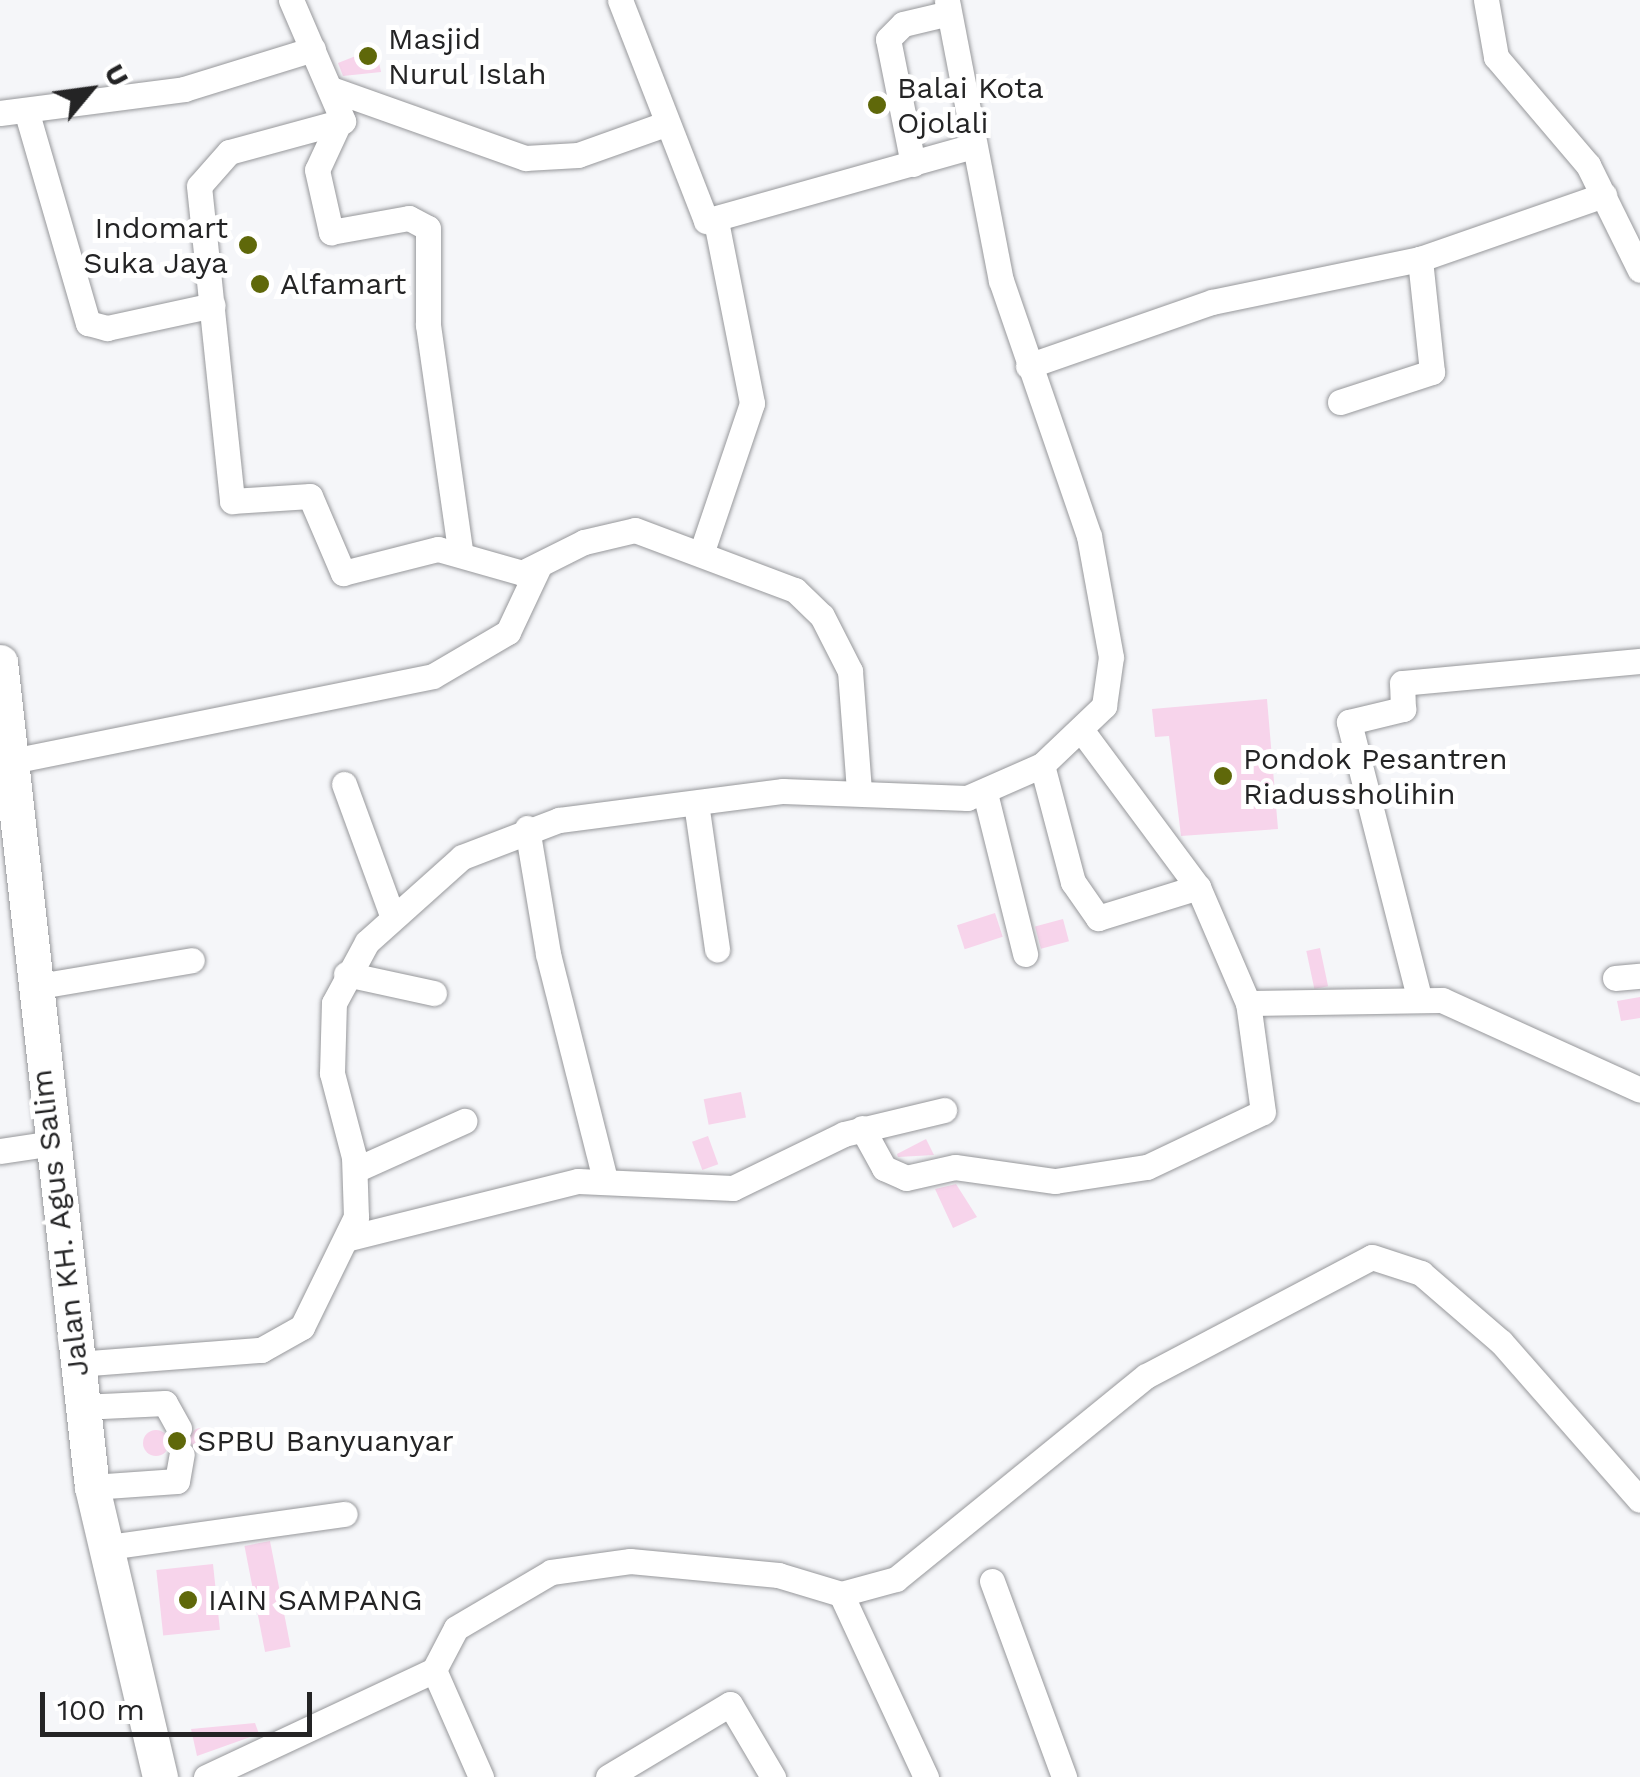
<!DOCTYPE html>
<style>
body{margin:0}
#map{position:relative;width:1640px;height:1777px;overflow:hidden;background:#f5f6f9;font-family:"Work Sans",sans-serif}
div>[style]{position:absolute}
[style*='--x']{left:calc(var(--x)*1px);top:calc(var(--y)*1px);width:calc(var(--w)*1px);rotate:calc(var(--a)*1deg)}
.building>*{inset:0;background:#f7d4eb;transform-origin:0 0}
.round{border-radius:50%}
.roads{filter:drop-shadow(0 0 2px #97989b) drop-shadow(0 0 2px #97989b)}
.minor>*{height:25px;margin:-12.5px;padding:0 12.5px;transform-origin:12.5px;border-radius:12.5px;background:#fff}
.highway>*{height:35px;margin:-17.5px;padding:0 17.5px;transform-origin:17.5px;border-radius:17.5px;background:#fff}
.dots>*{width:28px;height:28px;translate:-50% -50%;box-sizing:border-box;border:5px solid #fff;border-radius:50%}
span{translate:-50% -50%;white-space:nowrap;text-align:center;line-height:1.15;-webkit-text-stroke:10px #fff;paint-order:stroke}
.poi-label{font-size:30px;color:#242425}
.left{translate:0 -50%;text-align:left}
.right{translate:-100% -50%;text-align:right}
.street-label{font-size:30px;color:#242425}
.north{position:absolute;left:40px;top:40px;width:100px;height:100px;-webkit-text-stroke:8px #fff;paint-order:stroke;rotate:61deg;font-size:28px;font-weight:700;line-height:40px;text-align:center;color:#242425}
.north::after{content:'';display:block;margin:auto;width:35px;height:45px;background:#242425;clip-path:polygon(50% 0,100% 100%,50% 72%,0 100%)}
.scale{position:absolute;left:40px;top:1692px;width:272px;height:45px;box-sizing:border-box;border:5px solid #242425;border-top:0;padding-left:12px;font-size:30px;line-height:35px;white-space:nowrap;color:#242425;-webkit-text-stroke:8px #fff;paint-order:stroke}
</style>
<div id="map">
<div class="building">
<div style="clip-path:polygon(376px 48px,381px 72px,343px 76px,338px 63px)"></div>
<div style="clip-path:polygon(1267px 699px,1278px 829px,1181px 836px,1169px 736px,1155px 737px,1152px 709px)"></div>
<div style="left:995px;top:913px;width:25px;height:40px;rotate:72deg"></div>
<div style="left:1063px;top:919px;width:23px;height:29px;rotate:75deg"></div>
<div style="left:1320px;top:948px;width:39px;height:14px;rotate:78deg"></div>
<div style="clip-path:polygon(1640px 997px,1640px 1018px,1621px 1021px,1617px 1001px)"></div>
<div style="left:741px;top:1092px;width:26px;height:38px;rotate:79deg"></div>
<div style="left:708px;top:1136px;width:30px;height:17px;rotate:70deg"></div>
<div style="clip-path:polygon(926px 1139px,934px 1155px,898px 1157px,897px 1154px)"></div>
<div style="clip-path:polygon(956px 1184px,977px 1217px,953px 1228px,935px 1189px)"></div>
<div class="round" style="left:190px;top:1428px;width:22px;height:22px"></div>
<div class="round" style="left:143px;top:1430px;width:26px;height:26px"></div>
<div style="left:270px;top:1541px;width:108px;height:26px;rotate:79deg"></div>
<div style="left:213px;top:1564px;width:66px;height:57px;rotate:84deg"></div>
<div style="clip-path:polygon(255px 1723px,259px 1734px,197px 1756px,191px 1729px)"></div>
</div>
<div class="roads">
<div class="minor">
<div style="--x:291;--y:0;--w:132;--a:66.7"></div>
<div style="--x:343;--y:121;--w:118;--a:164.8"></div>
<div style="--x:229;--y:152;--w:45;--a:131.4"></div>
<div style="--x:199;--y:186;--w:317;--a:84"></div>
<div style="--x:232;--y:501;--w:78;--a:-3.7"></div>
<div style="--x:310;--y:496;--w:84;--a:66.8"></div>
<div style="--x:343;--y:573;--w:98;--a:-14.2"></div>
<div style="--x:438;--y:549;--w:87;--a:15.9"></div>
<div style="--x:522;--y:573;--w:69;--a:-26.6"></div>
<div style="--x:584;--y:542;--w:52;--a:-13.2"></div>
<div style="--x:635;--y:530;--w:171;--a:20.6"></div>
<div style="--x:795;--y:590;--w:37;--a:44"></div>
<div style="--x:822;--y:616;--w:62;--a:63"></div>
<div style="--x:850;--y:671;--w:120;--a:85.7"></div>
<div style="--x:620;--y:0;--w:237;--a:68.7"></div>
<div style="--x:706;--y:221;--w:276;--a:-15.7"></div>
<div style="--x:1486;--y:0;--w:58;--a:80"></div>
<div style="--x:1496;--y:57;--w:142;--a:49.6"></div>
<div style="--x:1588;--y:165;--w:117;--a:63.7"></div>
<div style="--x:334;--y:90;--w:203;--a:19.6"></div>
<div style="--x:525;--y:158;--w:53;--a:-3.2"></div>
<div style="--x:578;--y:155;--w:92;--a:-19.6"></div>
<div style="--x:26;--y:110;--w:222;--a:73.8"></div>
<div style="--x:88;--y:323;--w:20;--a:15"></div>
<div style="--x:107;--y:328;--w:108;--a:-12.2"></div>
<div style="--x:0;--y:113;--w:186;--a:-7.4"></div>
<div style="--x:184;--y:89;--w:135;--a:-17.2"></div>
<div style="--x:337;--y:127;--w:47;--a:114.9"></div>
<div style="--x:317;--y:170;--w:64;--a:77.3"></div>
<div style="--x:331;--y:232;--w:79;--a:-10.2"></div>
<div style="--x:409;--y:218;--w:21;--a:28"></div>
<div style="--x:428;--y:228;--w:97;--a:90"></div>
<div style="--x:428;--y:325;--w:227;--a:81.9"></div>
<div style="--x:913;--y:164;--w:127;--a:-101.3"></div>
<div style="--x:888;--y:39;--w:21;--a:-45"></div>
<div style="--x:903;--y:24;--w:47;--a:-13.4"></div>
<div style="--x:1028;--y:366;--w:195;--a:-19.2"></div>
<div style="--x:1212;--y:302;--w:212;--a:-11.7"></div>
<div style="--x:1420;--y:259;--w:195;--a:-19.2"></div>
<div style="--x:1340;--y:402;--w:97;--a:-18.1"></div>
<div style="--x:1432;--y:372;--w:114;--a:-96.1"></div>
<div style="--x:702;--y:551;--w:156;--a:-71.3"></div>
<div style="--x:752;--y:403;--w:186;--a:-101.2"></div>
<div style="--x:1082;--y:731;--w:194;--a:53.4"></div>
<div style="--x:1198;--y:887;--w:126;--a:66.7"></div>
<div style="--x:1248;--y:1003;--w:194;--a:-0.9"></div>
<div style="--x:1442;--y:1000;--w:217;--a:24.4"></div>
<div style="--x:12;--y:761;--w:429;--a:-11.4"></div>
<div style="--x:433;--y:676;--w:87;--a:-30.4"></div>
<div style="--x:508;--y:632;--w:73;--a:-64.8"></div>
<div style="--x:1042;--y:765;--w:121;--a:75.2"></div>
<div style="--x:1073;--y:882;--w:44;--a:55.2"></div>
<div style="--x:1098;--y:918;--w:105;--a:-17.2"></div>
<div style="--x:344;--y:784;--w:140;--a:69.9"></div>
<div style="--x:985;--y:793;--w:166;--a:76"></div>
<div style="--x:696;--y:803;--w:148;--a:81.8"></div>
<div style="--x:527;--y:828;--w:128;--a:80.5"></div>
<div style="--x:548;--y:954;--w:233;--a:75.8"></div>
<div style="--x:346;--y:974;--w:90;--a:12.2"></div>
<div style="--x:1615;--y:978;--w:25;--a:-5"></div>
<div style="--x:33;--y:987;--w:161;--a:-9.6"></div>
<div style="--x:1419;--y:997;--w:284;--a:-104.3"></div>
<div style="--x:1349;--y:722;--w:56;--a:-13.5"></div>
<div style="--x:1403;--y:709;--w:26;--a:-92"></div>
<div style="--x:1402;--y:683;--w:239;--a:-5.3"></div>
<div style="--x:862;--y:1128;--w:46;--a:61.2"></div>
<div style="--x:884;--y:1168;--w:24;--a:24"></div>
<div style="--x:906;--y:1178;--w:50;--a:-12.7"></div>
<div style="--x:955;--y:1167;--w:101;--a:8"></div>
<div style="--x:1055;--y:1181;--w:93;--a:-8.7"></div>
<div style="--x:1147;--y:1167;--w:128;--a:-25.4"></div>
<div style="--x:1263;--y:1112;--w:110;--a:-97.8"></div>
<div style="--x:0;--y:1151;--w:54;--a:-8.6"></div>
<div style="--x:355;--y:1170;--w:120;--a:-24.2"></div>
<div style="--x:349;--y:1238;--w:236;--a:-14"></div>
<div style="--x:578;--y:1181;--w:155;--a:2.6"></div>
<div style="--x:733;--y:1188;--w:123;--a:-25.9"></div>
<div style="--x:844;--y:1134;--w:103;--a:-13.5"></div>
<div style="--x:77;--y:1364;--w:185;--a:-4.4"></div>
<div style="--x:261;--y:1350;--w:47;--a:-29.3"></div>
<div style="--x:302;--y:1327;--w:123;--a:-63.9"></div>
<div style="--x:356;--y:1217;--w:60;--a:-91.9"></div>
<div style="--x:354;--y:1157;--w:87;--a:-104.7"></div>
<div style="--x:332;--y:1073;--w:70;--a:-88.4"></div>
<div style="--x:334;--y:1003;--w:69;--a:-61.6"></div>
<div style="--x:367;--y:942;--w:127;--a:-41.8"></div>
<div style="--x:462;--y:857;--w:104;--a:-20.9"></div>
<div style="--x:559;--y:820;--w:226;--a:-7.4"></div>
<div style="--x:783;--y:791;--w:184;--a:2.2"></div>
<div style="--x:967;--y:798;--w:82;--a:-23.7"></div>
<div style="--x:1042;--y:765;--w:86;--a:-43.6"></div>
<div style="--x:1104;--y:706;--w:49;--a:-81.9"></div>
<div style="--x:1111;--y:657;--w:123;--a:-100.3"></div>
<div style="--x:1089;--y:536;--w:270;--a:-109"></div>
<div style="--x:1001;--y:281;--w:286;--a:-100.9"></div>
<div style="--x:81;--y:1407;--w:84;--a:-2.7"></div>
<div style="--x:165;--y:1403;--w:29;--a:61"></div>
<div style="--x:92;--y:1487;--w:85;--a:-4"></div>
<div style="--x:177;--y:1481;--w:27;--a:-80"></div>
<div style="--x:102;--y:1548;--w:245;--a:-8"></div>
<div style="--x:992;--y:1581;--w:209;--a:69.8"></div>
<div style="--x:841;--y:1594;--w:202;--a:65.1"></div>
<div style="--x:434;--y:1670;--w:117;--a:66.3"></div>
<div style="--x:206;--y:1777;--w:252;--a:-25.1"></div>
<div style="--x:434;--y:1670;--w:47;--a:-62.4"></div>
<div style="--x:456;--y:1628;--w:110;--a:-30.5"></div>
<div style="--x:551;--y:1572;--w:80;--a:-7.9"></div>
<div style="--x:630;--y:1561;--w:149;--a:5.4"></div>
<div style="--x:778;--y:1575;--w:66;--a:16.8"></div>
<div style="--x:841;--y:1594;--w:57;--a:-15.3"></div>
<div style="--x:896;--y:1579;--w:322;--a:-39.1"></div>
<div style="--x:1146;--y:1376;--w:255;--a:-27.8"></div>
<div style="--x:1372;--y:1257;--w:52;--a:18.1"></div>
<div style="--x:1421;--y:1273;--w:106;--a:40.8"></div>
<div style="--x:1501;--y:1342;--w:210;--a:48.7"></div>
<div style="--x:608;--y:1777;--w:142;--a:-30.9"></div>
<div style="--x:730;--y:1704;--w:85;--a:59.5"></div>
</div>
<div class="highway">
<div style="--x:0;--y:662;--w:830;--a:83.64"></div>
<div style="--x:92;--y:1487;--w:298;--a:76.8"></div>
</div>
</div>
<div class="dots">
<div style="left:368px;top:56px;background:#5f680a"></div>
<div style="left:877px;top:105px;background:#5f680a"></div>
<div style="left:248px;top:245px;background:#5f680a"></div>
<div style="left:260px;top:284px;background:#5f680a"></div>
<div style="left:1223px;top:776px;background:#5f680a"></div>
<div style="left:177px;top:1441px;background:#5f680a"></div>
<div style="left:188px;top:1600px;background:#5f680a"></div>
</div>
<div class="poi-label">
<span class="left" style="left:388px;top:56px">Masjid<br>Nurul Islah</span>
<span class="left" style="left:897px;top:105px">Balai Kota<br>Ojolali</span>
<span class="right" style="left:228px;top:245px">Indomart<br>Suka Jaya</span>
<span class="left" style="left:280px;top:284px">Alfamart</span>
<span class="left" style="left:1243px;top:776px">Pondok Pesantren<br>Riadussholihin</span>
<span class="left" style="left:197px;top:1441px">SPBU Banyuanyar</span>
<span class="left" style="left:208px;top:1600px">IAIN SAMPANG</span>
</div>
<div class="street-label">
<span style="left:60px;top:1223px;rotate:-97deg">Jalan KH. Agus Salim</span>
</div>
<div class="north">U</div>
<div class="scale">100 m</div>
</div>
